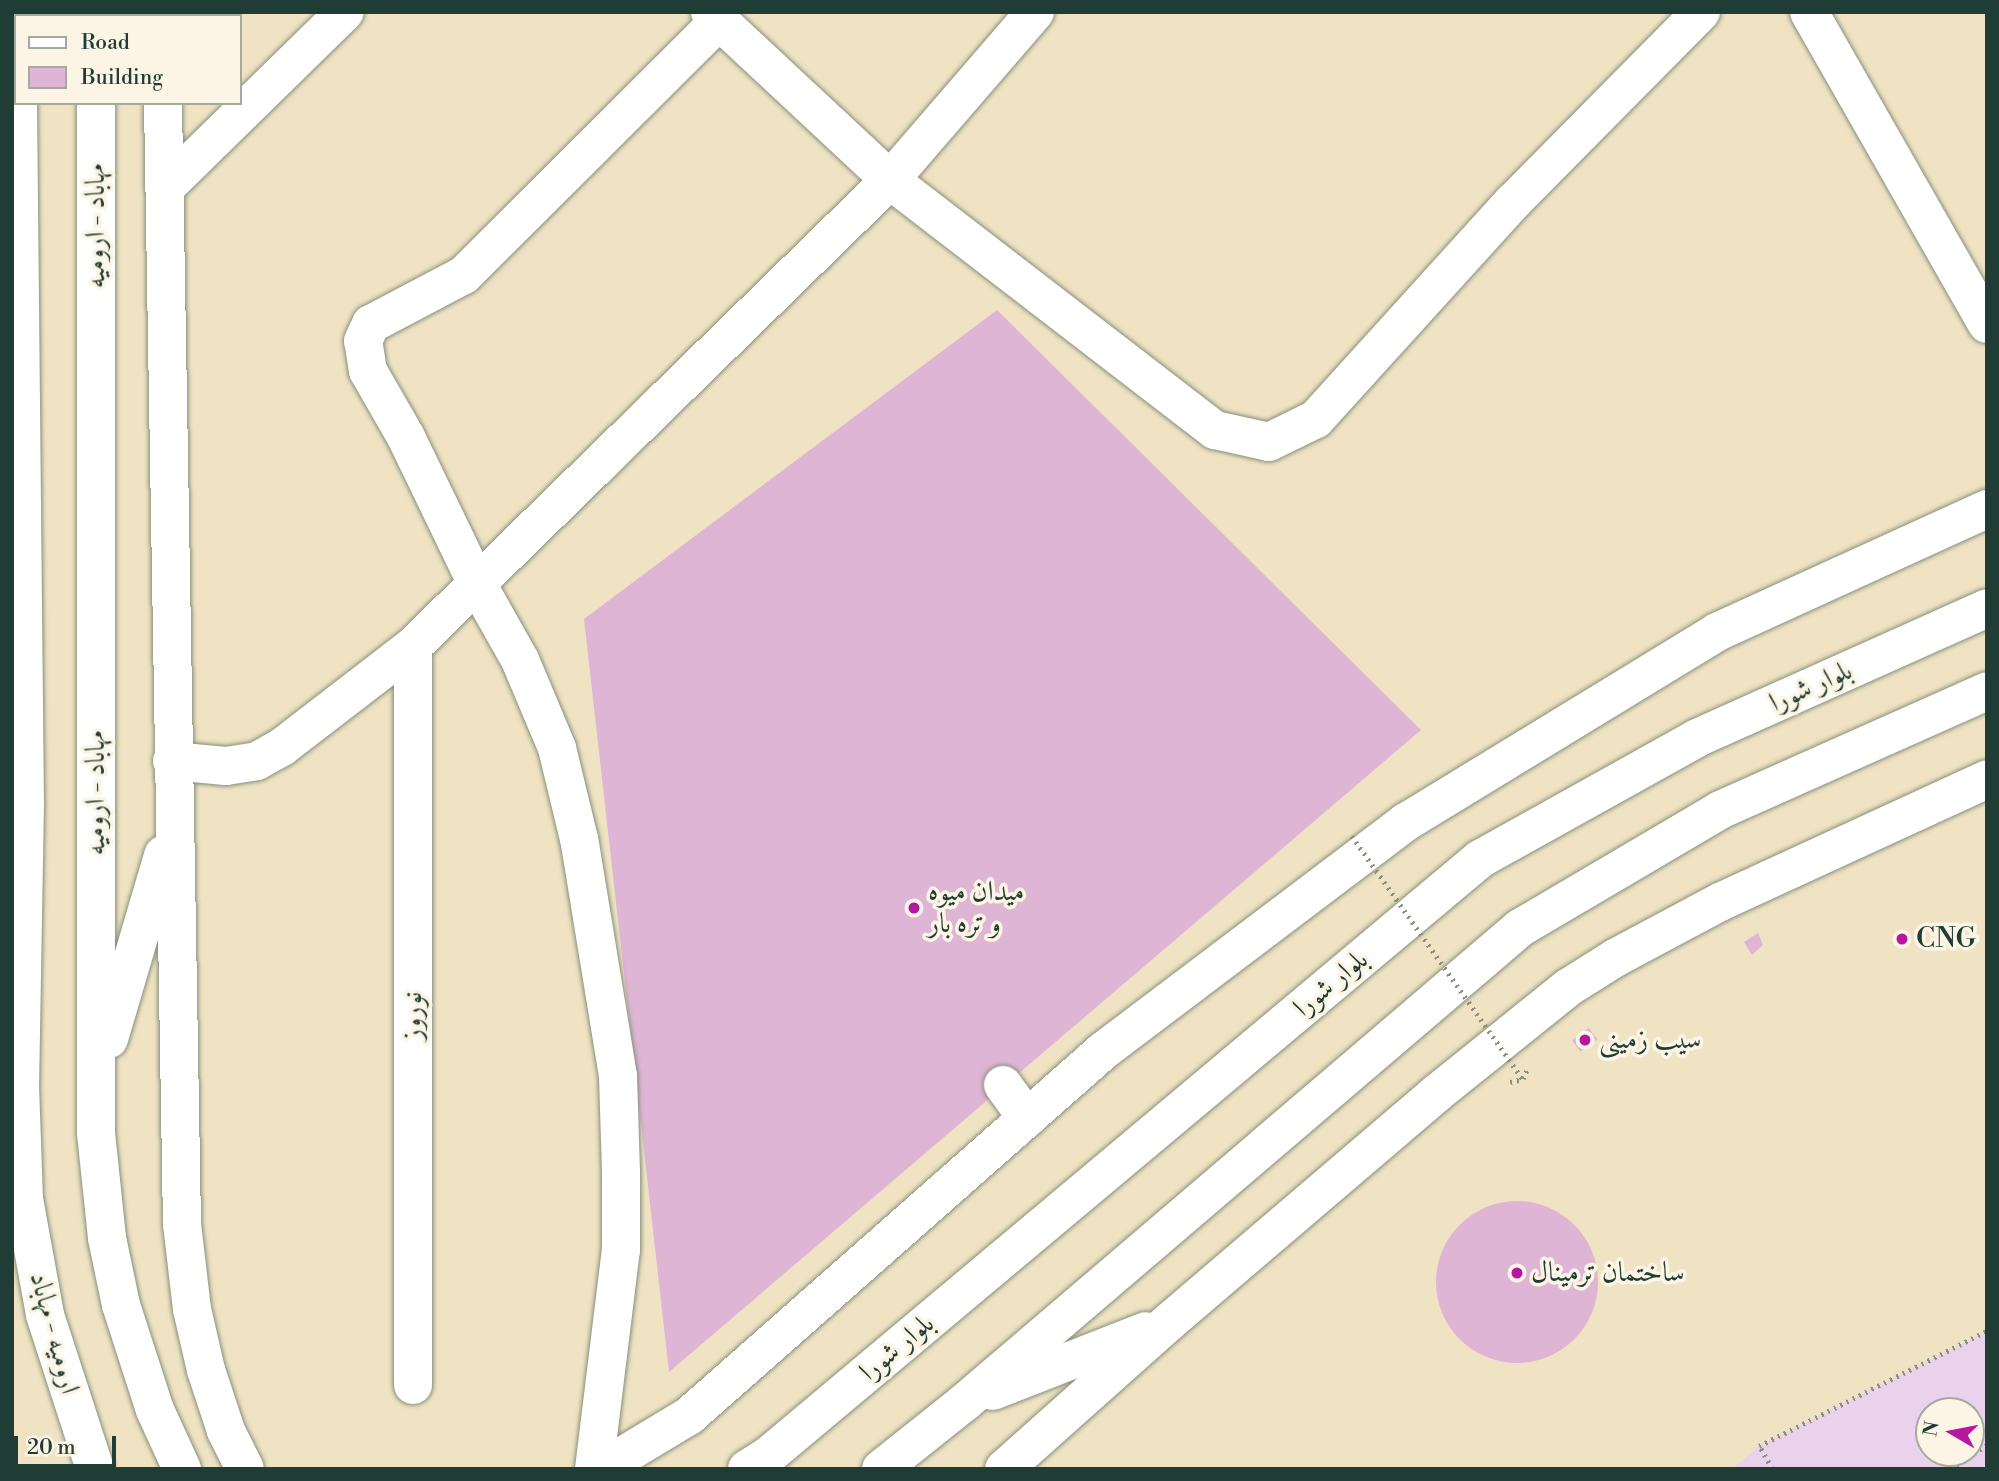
<!DOCTYPE html>
<meta charset="utf-8">
<style>
body{margin:0}
#map{position:relative;width:1999px;height:1481px;overflow:hidden;background:#efe3c3;font-family:"Libre Bodoni",Amiri,serif}
div>[style]{position:absolute}
[style*='--x']{left:calc(var(--x)*1px);top:calc(var(--y)*1px);width:calc(var(--w)*1px);rotate:calc(var(--a)*1deg)}
.built>*{inset:0;background:#ead1ec}
.building>*{inset:0;background:#dfb5d6;transform-origin:0 0}
.round{border-radius:50%}
.path>*{height:4.5px;margin-top:-2.25px;transform-origin:0;background:repeating-linear-gradient(90deg,#87907c 0 2px,transparent 0 7px)}
.roads{filter:drop-shadow(0 0 2px #87907c) drop-shadow(0 0 2px #87907c)}
.minor>*{height:38px;margin:-19px;padding:0 19px;transform-origin:19px;border-radius:19px;background:#fff}
.major>*{height:38px;margin:-19px;padding:0 19px;transform-origin:19px;border-radius:19px;background:#fff}
.path-bridge>*{height:4.5px;margin-top:-2.25px;transform-origin:0;background:repeating-linear-gradient(90deg,#87907c 0 2px,transparent 0 7px)}
.dots>*{width:19px;height:19px;translate:-50% -50%;box-sizing:border-box;border:4px solid #fcf5e5;border-radius:50%}
span{translate:-50% -50%;white-space:nowrap;text-align:center;line-height:1.15;-webkit-text-stroke:7px #fcf5e5;paint-order:stroke}
.street-label{font-size:28px;color:#1f3d34}
.poi-label{font-size:28px;color:#1f3d34}
.left{translate:0 -50%;text-align:left}
.frame{position:absolute;inset:0;border:14px solid #1f3d34;pointer-events:none}
.legend{position:absolute;left:14px;top:14px;width:228px;height:91px;box-sizing:border-box;background:#fcf5e5;border:2px solid #a4ab9e;margin:0;padding:9px 12px;list-style:none;font-size:21px;color:#1f3d34}
.legend li{display:flex;align-items:center;gap:14px;height:35px}
.legend b{width:35px;border:2px solid #a4ab9e}
.north{position:absolute;left:1915px;top:1397px;width:70px;height:70px;box-sizing:border-box;background:#fcf5e5;border:2px solid #a4ab9e;border-radius:50%;rotate:280deg;font-size:19px;font-weight:700;line-height:28px;text-align:center;color:#1f3d34}
.north::after{content:'';display:block;margin:auto;width:24px;height:32px;background:#b5179e;clip-path:polygon(50% 0,100% 100%,50% 72%,0 100%)}
.scale{position:absolute;left:14px;top:1436px;width:102px;height:32px;box-sizing:border-box;border:4px solid #1f3d34;border-top:0;padding-left:9px;font-size:21px;line-height:24px;white-space:nowrap;color:#1f3d34;-webkit-text-stroke:5px #fcf5e5;paint-order:stroke}
</style>
<div id="map">
<div class="built">
<div style="clip-path:polygon(evenodd,1987px 1331px,1987px 1469px,1732px 1469px,1759px 1446px,1987px 1331px,1929px 1411px,1971px 1411px,1971px 1453px,1929px 1453px,1929px 1411px)"></div>
</div>
<div class="building">
<div style="clip-path:polygon(997px 310px,1421px 730px,669px 1372px,584px 619px)"></div>
<div style="clip-path:polygon(1758px 933px,1763px 945px,1752px 955px,1744px 942px)"></div>
<div style="left:1589px;top:1028px;width:14px;height:21px;rotate:54deg"></div>
<div class="round" style="left:1436px;top:1201px;width:162px;height:162px"></div>
</div>
<div class="path">
<div style="--x:1510;--y:1082;--w:13;--a:-13"></div>
<div style="--x:1523;--y:1079;--w:13;--a:-67"></div>
<div style="--x:1772;--y:1469;--w:26;--a:-119"></div>
<div style="--x:1759;--y:1446;--w:255;--a:-26.8"></div>
<div style="--x:1950;--y:1469;--w:44;--a:-33"></div>
</div>
<div class="roads">
<div class="minor">
<div style="--x:710;--y:12;--w:246;--a:43"></div>
<div style="--x:890;--y:180;--w:410;--a:37.6"></div>
<div style="--x:1215;--y:430;--w:55;--a:12.5"></div>
<div style="--x:1269;--y:442;--w:52;--a:-26.1"></div>
<div style="--x:1316;--y:419;--w:293;--a:-47.8"></div>
<div style="--x:1513;--y:202;--w:267;--a:-45.3"></div>
<div style="--x:1809;--y:12;--w:359;--a:60.3"></div>
<div style="--x:166;--y:187;--w:250;--a:-44.4"></div>
<div style="--x:413;--y:646;--w:739;--a:90"></div>
<div style="--x:172;--y:761;--w:54;--a:5.3"></div>
<div style="--x:226;--y:766;--w:31;--a:-9"></div>
<div style="--x:257;--y:761;--w:29;--a:-29"></div>
<div style="--x:282;--y:747;--w:165;--a:-37.6"></div>
<div style="--x:413;--y:646;--w:667;--a:-44.33"></div>
<div style="--x:890;--y:180;--w:222;--a:-49.2"></div>
<div style="--x:1003;--y:1085;--w:41;--a:54"></div>
<div style="--x:594;--y:1469;--w:221;--a:-83"></div>
<div style="--x:621;--y:1250;--w:78;--a:-90"></div>
<div style="--x:621;--y:1172;--w:96;--a:-91.8"></div>
<div style="--x:618;--y:1076;--w:240;--a:-99.3"></div>
<div style="--x:579;--y:839;--w:94;--a:-103.6"></div>
<div style="--x:557;--y:748;--w:95;--a:-112.8"></div>
<div style="--x:520;--y:660;--w:90;--a:-119.4"></div>
<div style="--x:476;--y:582;--w:161;--a:-115.8"></div>
<div style="--x:406;--y:437;--w:76;--a:-119.9"></div>
<div style="--x:368;--y:371;--w:30;--a:-99"></div>
<div style="--x:363;--y:341;--w:19;--a:-65"></div>
<div style="--x:371;--y:324;--w:105;--a:-27.8"></div>
<div style="--x:464;--y:275;--w:360;--a:-44.9"></div>
</div>
<div class="major">
<div style="--x:17;--y:12;--w:4;--a:90"></div>
<div style="--x:160;--y:12;--w:4;--a:90"></div>
<div style="--x:96;--y:16;--w:4;--a:-90"></div>
<div style="--x:18;--y:103;--w:700;--a:89.43"></div>
<div style="--x:25;--y:803;--w:282;--a:91"></div>
<div style="--x:20;--y:1085;--w:114;--a:88"></div>
<div style="--x:24;--y:1199;--w:118;--a:79.7"></div>
<div style="--x:45;--y:1315;--w:162;--a:72"></div>
<div style="--x:96;--y:103;--w:1030;--a:90"></div>
<div style="--x:96;--y:1133;--w:106;--a:84"></div>
<div style="--x:107;--y:1238;--w:68;--a:78.2"></div>
<div style="--x:121;--y:1305;--w:110;--a:72.1"></div>
<div style="--x:155;--y:1410;--w:65;--a:65.4"></div>
<div style="--x:163;--y:103;--w:1121;--a:89.03"></div>
<div style="--x:182;--y:1224;--w:86;--a:83.3"></div>
<div style="--x:192;--y:1309;--w:63;--a:77.1"></div>
<div style="--x:206;--y:1370;--w:64;--a:71.8"></div>
<div style="--x:226;--y:1431;--w:42;--a:63.4"></div>
<div style="--x:109;--y:1039;--w:192;--a:-73.6"></div>
<div style="--x:993;--y:1391;--w:164;--a:-21.4"></div>
<div style="--x:601;--y:1469;--w:103;--a:-31.1"></div>
<div style="--x:689;--y:1416;--w:552;--a:-41.4"></div>
<div style="--x:1103;--y:1051;--w:380;--a:-37.1"></div>
<div style="--x:1406;--y:822;--w:364;--a:-31.4"></div>
<div style="--x:1717;--y:632;--w:297;--a:-24.5"></div>
<div style="--x:747;--y:1469;--w:26;--a:-32"></div>
<div style="--x:769;--y:1455;--w:928;--a:-39.97"></div>
<div style="--x:1480;--y:859;--w:248;--a:-29.1"></div>
<div style="--x:1697;--y:738;--w:318;--a:-24.1"></div>
<div style="--x:881;--y:1469;--w:107;--a:-38.6"></div>
<div style="--x:965;--y:1402;--w:730;--a:-40.5"></div>
<div style="--x:1520;--y:928;--w:232;--a:-30.5"></div>
<div style="--x:1720;--y:810;--w:292;--a:-24"></div>
<div style="--x:1004;--y:1469;--w:221;--a:-41.7"></div>
<div style="--x:1169;--y:1322;--w:353;--a:-40.5"></div>
<div style="--x:1437;--y:1093;--w:169;--a:-38.8"></div>
<div style="--x:1569;--y:987;--w:54;--a:-32.2"></div>
<div style="--x:1615;--y:958;--w:119;--a:-28.1"></div>
<div style="--x:1720;--y:902;--w:294;--a:-24.7"></div>
</div>
</div>
<div class="path-bridge">
<div style="--x:1352;--y:836;--w:297;--a:54.9"></div>
</div>
<div class="dots">
<div style="left:914px;top:908px;background:#b5179e"></div>
<div style="left:1902px;top:939px;background:#b5179e"></div>
<div style="left:1585px;top:1040px;background:#b5179e"></div>
<div style="left:1517px;top:1273px;background:#b5179e"></div>
</div>
<div class="street-label">
<span style="left:96px;top:226px;rotate:-90deg">مهاباد - ارومیه</span>
<span style="left:1811px;top:687px;rotate:-24deg">بلوار شورا</span>
<span style="left:96px;top:793px;rotate:-90deg">مهاباد - ارومیه</span>
<span style="left:1331px;top:984px;rotate:-40deg">بلوار شورا</span>
<span style="left:413px;top:1016px;rotate:-90deg">نوروز</span>
<span style="left:54px;top:1333px;rotate:75deg">ارومیه - مهاباد</span>
<span style="left:897px;top:1348px;rotate:-40deg">بلوار شورا</span>
</div>
<div class="poi-label">
<span class="left" style="left:928px;top:908px">میدان میوه<br>و تره بار</span>
<span class="left" style="left:1916px;top:939px">CNG</span>
<span class="left" style="left:1599px;top:1040px">سیب زمینی</span>
<span class="left" style="left:1531px;top:1273px">ساختمان ترمینال</span>
</div>
<div class="frame"></div>
<ul class="legend">
<li><b style="height:9px;background:#fff"></b>Road</li>
<li><b style="height:19px;background:#dfb5d6"></b>Building</li>
</ul>
<div class="north">N</div>
<div class="scale">20 m</div>
</div>
